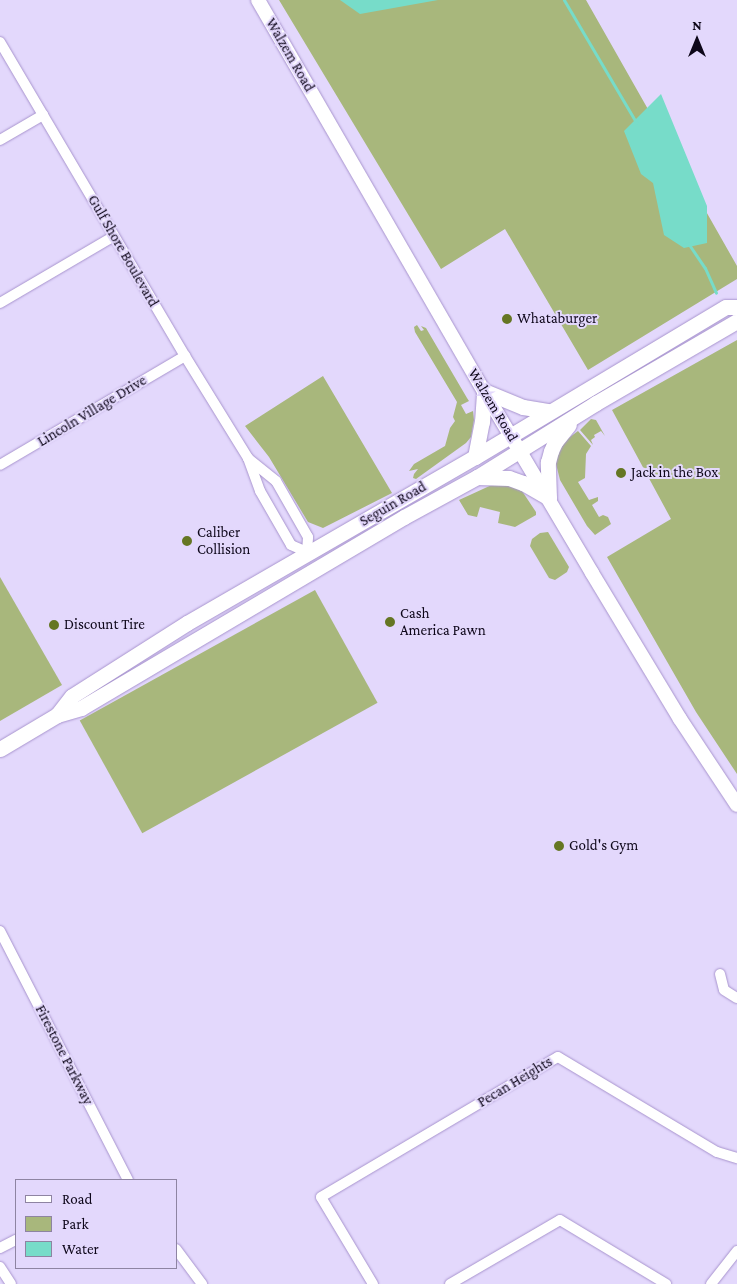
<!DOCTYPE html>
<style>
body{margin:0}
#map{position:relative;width:737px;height:1284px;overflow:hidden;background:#e3d8fc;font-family:"Crimson Pro",serif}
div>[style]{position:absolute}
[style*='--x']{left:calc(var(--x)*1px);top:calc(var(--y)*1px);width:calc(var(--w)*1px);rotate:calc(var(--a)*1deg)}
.green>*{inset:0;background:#a8b77c;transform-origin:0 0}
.water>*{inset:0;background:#77dcc9}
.stream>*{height:3px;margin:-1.5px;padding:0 1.5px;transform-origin:1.5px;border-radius:1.5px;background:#77dcc9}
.roads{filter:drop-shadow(0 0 1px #a894ce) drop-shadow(0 0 1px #a894ce)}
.street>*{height:10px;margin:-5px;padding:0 5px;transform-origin:5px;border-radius:5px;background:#fff}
.secondary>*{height:14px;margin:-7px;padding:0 7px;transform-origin:7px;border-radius:7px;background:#fff}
.primary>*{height:15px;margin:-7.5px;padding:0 7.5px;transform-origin:7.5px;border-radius:7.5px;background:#fff}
.dots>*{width:14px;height:14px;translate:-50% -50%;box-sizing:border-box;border:2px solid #e3d8fc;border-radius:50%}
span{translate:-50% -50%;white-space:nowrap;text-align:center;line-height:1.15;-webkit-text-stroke:4px #e3d8fc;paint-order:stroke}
.street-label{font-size:15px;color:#0e071a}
.poi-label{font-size:15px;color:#0e071a}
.left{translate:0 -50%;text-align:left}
.legend{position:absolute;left:15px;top:1179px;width:162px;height:90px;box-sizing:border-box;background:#e3d8fc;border:1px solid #8e84a2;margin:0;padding:6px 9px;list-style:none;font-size:15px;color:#0e071a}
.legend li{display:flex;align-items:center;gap:10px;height:25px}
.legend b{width:25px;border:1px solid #8e84a2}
.north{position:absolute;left:672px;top:15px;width:50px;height:50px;-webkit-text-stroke:4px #e3d8fc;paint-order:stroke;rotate:0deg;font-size:14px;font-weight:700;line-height:20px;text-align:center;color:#0e071a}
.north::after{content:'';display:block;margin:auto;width:18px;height:22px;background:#0e071a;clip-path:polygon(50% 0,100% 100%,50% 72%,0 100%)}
</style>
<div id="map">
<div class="green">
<div style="clip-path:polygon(279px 0,586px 0,737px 266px,737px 279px,588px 370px,505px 229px,441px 269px)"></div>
<div style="clip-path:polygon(417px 325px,421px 331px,424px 330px,421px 326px,426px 328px,467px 398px,469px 401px,461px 405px,466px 414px,473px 411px,474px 420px,471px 437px,466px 443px,416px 479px,413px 478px,414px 474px,418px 469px,409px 471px,414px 464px,445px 446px,450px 428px,455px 421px,453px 417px,457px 402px,415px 332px,414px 327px)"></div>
<div style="clip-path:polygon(737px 340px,737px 774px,696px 712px,607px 557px,671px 519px,612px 410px)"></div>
<div style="clip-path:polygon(323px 376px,392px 493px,323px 528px,308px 522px,269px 457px,245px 426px)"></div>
<div style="clip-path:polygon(591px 419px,596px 420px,605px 436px,601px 431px,594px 435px,595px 437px,591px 440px,593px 445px,580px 430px)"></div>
<div style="clip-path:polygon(578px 431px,591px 446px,586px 454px,585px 478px,578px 482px,589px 500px,598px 497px,598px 501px,592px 505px,599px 517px,603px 515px,608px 517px,611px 524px,595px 535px,587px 526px,560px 480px,556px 464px,558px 450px,566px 440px)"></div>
<div style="clip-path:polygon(496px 483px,515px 486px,522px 491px,536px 512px,536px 515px,515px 527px,498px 523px,500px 512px,480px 507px,477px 517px,468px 515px,459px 500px)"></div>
<div style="clip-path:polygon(548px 532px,569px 567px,567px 572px,555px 580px,549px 578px,530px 546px,532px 539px,540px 533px)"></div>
<div style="clip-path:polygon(0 577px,62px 685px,0 721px)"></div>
<div style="left:315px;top:590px;width:129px;height:269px;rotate:61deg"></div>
</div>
<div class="water">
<div style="clip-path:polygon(340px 0,438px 0,360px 14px)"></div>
<div style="clip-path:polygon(661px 94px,707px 206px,707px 243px,684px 248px,664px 235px,653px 183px,641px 174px,624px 131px)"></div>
</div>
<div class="stream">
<div style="--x:564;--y:0;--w:142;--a:59.5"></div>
<div style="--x:688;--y:243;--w:30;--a:56"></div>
<div style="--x:705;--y:268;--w:27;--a:66"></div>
</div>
<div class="roads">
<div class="street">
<div style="--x:0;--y:42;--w:364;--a:59.5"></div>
<div style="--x:185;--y:356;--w:120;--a:58.3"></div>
<div style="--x:248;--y:458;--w:35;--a:70"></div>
<div style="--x:260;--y:491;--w:62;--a:60.1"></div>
<div style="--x:291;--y:545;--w:17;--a:24"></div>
<div style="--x:307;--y:552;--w:15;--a:-86"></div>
<div style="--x:308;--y:537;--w:64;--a:-119.7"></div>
<div style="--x:276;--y:481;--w:36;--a:-141"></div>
<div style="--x:0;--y:140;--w:50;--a:-30.2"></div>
<div style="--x:0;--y:303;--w:132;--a:-30.4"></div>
<div style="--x:0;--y:465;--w:215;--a:-30.5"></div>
<div style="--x:0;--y:931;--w:280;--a:62.8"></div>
<div style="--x:720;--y:974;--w:16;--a:76"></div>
<div style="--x:724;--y:990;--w:15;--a:32"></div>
<div style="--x:0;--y:1248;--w:18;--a:-27"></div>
<div style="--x:176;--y:1249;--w:44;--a:53.4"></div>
<div style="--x:0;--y:1267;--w:20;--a:57"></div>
<div style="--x:373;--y:1284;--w:101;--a:-120.9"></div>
<div style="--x:321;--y:1197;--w:275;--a:-30.6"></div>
<div style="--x:558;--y:1057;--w:185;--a:30.9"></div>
<div style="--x:717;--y:1152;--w:21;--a:17"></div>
<div style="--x:450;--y:1284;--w:127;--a:-30.2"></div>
<div style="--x:560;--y:1220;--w:124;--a:31.1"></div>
<div style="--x:711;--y:1284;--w:42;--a:-51.8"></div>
</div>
<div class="secondary">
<div style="--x:258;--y:0;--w:452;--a:60"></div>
<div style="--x:484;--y:391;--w:212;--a:59.3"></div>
<div style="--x:592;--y:573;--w:170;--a:58.9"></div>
<div style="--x:680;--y:719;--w:103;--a:56.5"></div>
</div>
<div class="primary">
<div style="--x:475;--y:457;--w:36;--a:-79"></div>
<div style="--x:482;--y:422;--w:31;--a:-86"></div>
<div style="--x:484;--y:391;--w:42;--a:22.3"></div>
<div style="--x:523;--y:407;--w:26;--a:9"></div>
<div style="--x:477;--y:477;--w:32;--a:2"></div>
<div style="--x:509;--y:478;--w:15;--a:20"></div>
<div style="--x:523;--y:483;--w:30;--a:30"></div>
<div style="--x:549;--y:498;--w:36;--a:-92"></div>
<div style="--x:548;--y:462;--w:11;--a:-75"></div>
<div style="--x:551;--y:451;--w:10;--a:-66"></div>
<div style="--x:555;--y:442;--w:22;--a:-51"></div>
<div style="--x:57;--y:715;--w:24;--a:-52"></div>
<div style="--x:72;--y:696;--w:136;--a:-32.4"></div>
<div style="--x:187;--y:623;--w:332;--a:-30"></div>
<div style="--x:475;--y:457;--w:292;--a:-30.9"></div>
<div style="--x:726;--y:307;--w:11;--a:0"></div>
<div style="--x:0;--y:749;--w:66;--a:-30.8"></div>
<div style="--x:57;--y:715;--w:25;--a:-16"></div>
<div style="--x:81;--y:708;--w:375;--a:-30.6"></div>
<div style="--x:404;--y:517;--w:83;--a:-28.7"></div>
<div style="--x:477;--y:477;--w:140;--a:-31.9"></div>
<div style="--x:596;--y:403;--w:163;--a:-30.2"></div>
</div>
</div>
<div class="dots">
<div style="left:507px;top:319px;background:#657623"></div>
<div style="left:621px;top:473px;background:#657623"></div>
<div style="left:187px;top:541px;background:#657623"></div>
<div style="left:390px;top:622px;background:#657623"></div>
<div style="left:54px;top:625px;background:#657623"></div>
<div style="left:559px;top:846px;background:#657623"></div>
</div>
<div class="street-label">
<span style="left:290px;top:55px;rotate:60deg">Walzem Road</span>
<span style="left:123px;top:251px;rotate:60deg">Gulf Shore Boulevard</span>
<span style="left:493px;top:405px;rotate:59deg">Walzem Road</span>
<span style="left:92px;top:411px;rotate:-31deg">Lincoln Village Drive</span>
<span style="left:393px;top:504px;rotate:-30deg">Seguin Road</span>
<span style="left:64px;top:1055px;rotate:63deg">Firestone Parkway</span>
<span style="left:515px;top:1082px;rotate:-31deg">Pecan Heights</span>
</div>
<div class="poi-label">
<span class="left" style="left:517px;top:319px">Whataburger</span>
<span class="left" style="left:631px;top:473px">Jack in the Box</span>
<span class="left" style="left:197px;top:541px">Caliber<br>Collision</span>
<span class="left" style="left:400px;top:622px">Cash<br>America Pawn</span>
<span class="left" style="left:64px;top:625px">Discount Tire</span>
<span class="left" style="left:569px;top:846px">Gold's Gym</span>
</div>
<ul class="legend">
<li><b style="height:6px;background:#fff"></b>Road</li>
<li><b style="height:14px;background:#a8b77c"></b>Park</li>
<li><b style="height:14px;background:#77dcc9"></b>Water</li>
</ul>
<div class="north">N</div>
</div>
